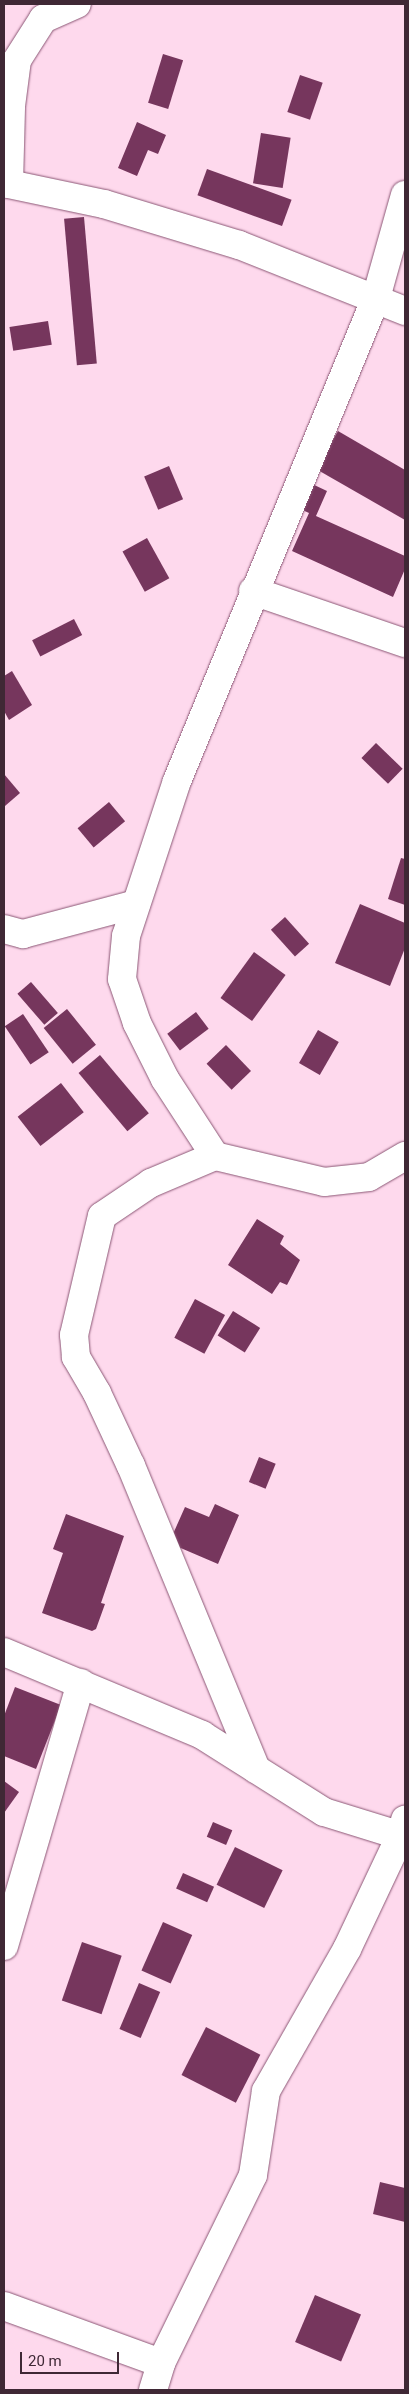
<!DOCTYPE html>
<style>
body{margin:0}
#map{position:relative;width:409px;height:2394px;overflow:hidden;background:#fed9ed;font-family:Roboto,sans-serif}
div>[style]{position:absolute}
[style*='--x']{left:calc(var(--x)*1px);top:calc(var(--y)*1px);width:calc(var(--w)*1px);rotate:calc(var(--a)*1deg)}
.building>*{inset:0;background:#76365d;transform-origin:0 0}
.roads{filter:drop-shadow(0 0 1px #8b5775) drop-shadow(0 0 1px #8b5775)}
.street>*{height:28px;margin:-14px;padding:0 14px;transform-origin:14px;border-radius:14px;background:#fff}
span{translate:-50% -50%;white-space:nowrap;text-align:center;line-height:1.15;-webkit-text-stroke:5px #fed9ed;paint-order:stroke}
.frame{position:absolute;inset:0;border:5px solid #3f2835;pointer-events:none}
.scale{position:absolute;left:20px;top:2352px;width:99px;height:22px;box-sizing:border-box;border:2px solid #3f2835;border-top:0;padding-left:6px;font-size:15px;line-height:18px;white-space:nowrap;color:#3f2835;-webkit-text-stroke:4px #fed9ed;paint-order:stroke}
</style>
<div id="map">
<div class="building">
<div style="left:163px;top:54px;width:21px;height:51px;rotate:17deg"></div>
<div style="left:300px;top:75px;width:24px;height:39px;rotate:19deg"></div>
<div style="clip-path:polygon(137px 122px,166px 135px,158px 154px,148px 150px,137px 176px,118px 168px)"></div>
<div style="left:261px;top:133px;width:30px;height:51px;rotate:9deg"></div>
<div style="left:207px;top:169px;width:90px;height:28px;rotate:20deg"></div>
<div style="left:84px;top:217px;width:147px;height:20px;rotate:85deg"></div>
<div style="left:48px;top:321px;width:24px;height:39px;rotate:81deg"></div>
<div style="clip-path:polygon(338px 431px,405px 470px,405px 520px,316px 469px)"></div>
<div style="left:169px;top:466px;width:36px;height:27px;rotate:67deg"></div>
<div style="clip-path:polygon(310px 483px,327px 491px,316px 516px,405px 556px,405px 569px,393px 597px,292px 551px,309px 513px,298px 508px)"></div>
<div style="left:147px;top:538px;width:46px;height:28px;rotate:61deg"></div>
<div style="left:74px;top:619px;width:18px;height:47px;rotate:63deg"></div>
<div style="clip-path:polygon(12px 671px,32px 705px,9px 720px,4px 711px,4px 676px)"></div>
<div style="left:376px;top:743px;width:37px;height:21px;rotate:44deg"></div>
<div style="clip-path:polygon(4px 774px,20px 793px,5px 806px,4px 804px)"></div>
<div style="left:109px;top:802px;width:25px;height:41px;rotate:50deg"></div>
<div style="clip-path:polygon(401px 858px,405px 859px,405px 905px,388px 899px)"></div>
<div style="clip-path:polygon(360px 904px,405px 923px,405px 948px,390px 986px,335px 963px)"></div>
<div style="left:285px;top:917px;width:36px;height:19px;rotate:48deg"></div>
<div style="left:254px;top:952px;width:39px;height:57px;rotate:36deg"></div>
<div style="left:31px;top:982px;width:41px;height:18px;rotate:49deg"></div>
<div style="left:67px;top:1009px;width:46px;height:30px;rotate:51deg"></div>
<div style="left:196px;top:1012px;width:21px;height:36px;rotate:53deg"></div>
<div style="left:23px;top:1014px;width:46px;height:22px;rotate:56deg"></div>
<div style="left:318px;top:1030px;width:24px;height:38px;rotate:30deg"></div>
<div style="left:226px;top:1045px;width:36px;height:27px;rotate:46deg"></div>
<div style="left:100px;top:1055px;width:76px;height:28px;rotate:50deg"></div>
<div style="left:61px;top:1083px;width:37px;height:55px;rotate:52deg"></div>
<div style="clip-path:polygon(257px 1219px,284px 1236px,280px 1244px,300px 1260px,287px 1285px,280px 1282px,272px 1294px,228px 1265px)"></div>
<div style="left:195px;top:1299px;width:34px;height:44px;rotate:28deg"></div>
<div style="left:233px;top:1311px;width:32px;height:29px;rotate:32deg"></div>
<div style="left:259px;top:1457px;width:18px;height:27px;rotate:22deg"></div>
<div style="clip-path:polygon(215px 1504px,239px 1515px,218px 1564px,169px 1543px,185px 1507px,209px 1517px)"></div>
<div style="clip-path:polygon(66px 1514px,124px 1536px,101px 1603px,105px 1604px,96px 1629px,92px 1631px,42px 1613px,63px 1553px,53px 1549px)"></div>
<div style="clip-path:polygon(15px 1687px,61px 1705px,36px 1769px,4px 1756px,4px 1716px)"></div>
<div style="clip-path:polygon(4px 1781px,19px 1792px,4px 1813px)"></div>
<div style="left:213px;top:1822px;width:21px;height:16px;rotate:23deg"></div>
<div style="left:235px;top:1847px;width:53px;height:42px;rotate:26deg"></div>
<div style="left:183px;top:1873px;width:34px;height:17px;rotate:24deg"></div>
<div style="left:163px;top:1922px;width:32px;height:53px;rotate:24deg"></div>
<div style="left:82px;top:1942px;width:42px;height:62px;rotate:19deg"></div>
<div style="left:139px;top:1983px;width:23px;height:50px;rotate:23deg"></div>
<div style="left:206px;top:2027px;width:61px;height:54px;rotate:27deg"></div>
<div style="clip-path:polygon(380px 2182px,405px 2188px,405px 2222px,373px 2214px)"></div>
<div style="left:315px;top:2295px;width:50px;height:51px;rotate:23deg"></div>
</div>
<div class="roads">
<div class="street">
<div style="--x:4;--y:183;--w:102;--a:11.9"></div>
<div style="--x:104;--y:204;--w:141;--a:16.9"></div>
<div style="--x:239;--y:245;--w:179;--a:21.7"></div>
<div style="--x:9;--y:184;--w:78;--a:-88.5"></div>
<div style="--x:11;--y:106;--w:46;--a:-82.6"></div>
<div style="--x:17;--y:60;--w:49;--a:-57.6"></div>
<div style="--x:43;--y:19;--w:37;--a:-24"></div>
<div style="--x:253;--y:591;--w:161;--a:18.9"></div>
<div style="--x:4;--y:929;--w:20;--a:15"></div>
<div style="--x:23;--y:934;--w:117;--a:-14.9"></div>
<div style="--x:215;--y:1156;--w:112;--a:13.4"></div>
<div style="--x:324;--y:1182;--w:45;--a:-6.3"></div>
<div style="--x:369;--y:1177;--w:42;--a:-30.3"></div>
<div style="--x:4;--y:1652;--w:215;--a:22.7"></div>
<div style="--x:202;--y:1735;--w:144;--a:32.3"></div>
<div style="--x:324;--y:1812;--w:85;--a:17.2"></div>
<div style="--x:256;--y:1769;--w:328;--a:-112.4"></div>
<div style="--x:131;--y:1466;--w:81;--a:-115"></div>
<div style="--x:97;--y:1393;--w:42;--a:-120.3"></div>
<div style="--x:76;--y:1357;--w:22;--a:-95"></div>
<div style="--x:74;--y:1335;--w:122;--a:-76.8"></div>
<div style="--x:102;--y:1216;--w:59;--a:-34"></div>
<div style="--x:151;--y:1183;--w:69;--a:-22.9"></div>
<div style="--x:215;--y:1156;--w:92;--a:-123"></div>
<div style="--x:165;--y:1079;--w:63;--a:-116.6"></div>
<div style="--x:137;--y:1023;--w:46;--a:-108.8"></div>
<div style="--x:122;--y:979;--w:43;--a:-84.7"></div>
<div style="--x:126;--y:936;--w:163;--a:-71.8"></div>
<div style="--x:177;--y:781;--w:522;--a:-67.61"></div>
<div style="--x:376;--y:298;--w:107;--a:-74.3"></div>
<div style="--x:4;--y:1946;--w:274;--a:-73.7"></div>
<div style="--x:4;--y:2306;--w:167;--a:20"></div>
<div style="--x:153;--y:2390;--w:28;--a:-73"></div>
<div style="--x:161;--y:2363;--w:209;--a:-63.9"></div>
<div style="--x:253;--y:2175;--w:85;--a:-81.2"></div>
<div style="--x:266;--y:2091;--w:163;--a:-60.3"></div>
<div style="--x:347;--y:1949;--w:126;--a:-64.7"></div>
<div style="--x:401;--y:1835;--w:16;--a:-75"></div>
</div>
</div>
<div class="frame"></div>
<div class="scale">20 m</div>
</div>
